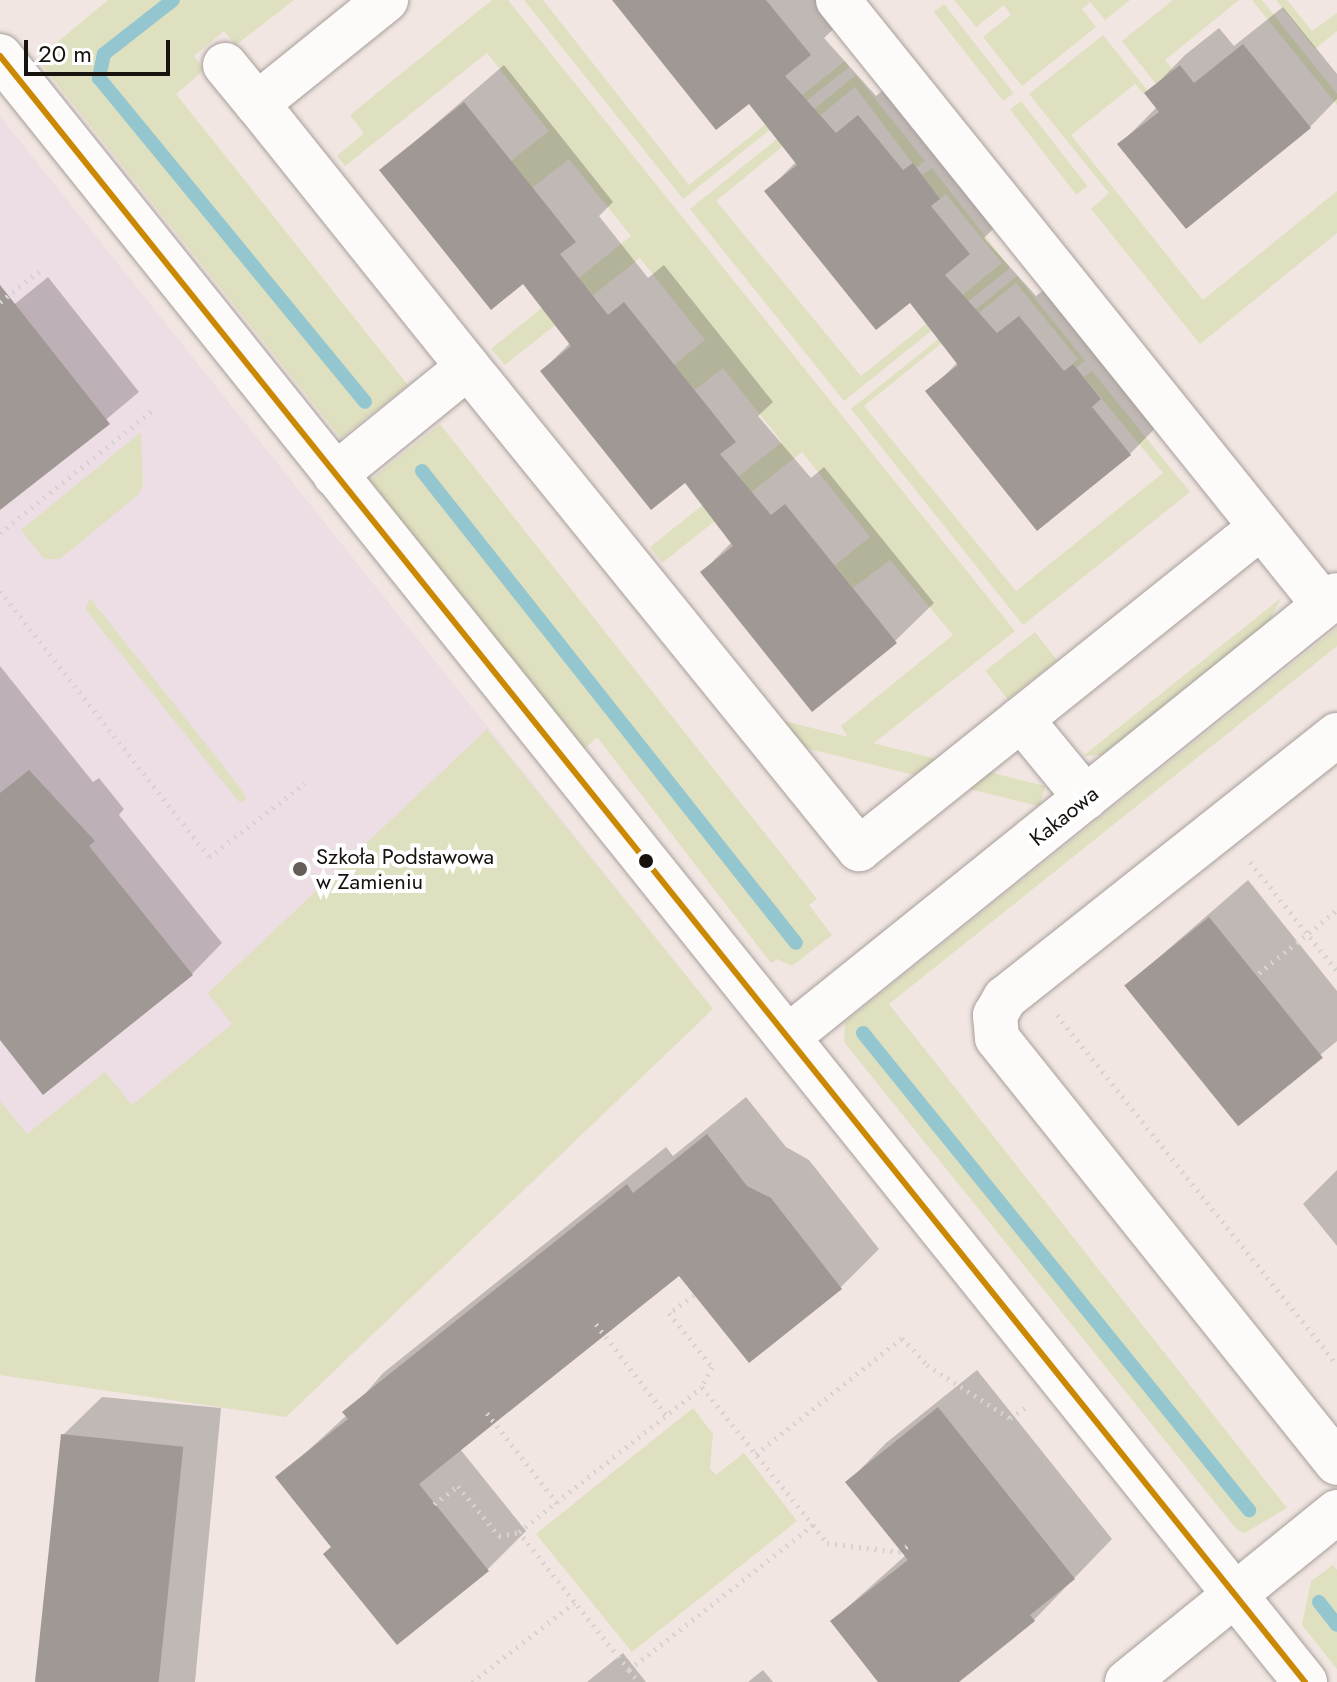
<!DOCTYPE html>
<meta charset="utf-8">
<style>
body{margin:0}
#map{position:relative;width:1337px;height:1682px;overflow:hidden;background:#f1e6e1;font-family:Jost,sans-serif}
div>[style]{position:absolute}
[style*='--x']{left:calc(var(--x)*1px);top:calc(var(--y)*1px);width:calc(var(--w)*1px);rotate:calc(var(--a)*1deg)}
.education>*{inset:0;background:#eddee5}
.green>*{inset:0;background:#dfe0bf;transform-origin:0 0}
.shadow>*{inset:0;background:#0003}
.stream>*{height:14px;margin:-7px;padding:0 7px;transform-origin:7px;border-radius:7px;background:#94c6d0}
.building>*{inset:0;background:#a09894;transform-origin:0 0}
.path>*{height:5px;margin-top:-2.5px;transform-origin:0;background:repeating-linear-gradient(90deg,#d6d3d2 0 2px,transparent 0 8px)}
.roads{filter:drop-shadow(0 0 2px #a79e9b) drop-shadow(0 0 2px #a79e9b)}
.street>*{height:44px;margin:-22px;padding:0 22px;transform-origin:22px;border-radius:22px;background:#fdfbfa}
.bus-1>*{height:6px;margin:-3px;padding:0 3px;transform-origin:3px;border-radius:3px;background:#cb8903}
.dots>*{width:22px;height:22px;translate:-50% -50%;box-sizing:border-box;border:4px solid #fff;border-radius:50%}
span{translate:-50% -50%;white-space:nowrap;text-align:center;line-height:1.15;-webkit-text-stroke:8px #fff;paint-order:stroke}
.street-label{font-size:22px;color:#19130f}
.poi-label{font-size:22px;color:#19130f}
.left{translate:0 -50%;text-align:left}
.scale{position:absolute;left:24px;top:40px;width:146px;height:36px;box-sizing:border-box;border:4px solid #19130f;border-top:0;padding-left:10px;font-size:24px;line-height:28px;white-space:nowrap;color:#19130f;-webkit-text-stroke:6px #fff;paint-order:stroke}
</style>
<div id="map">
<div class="education">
<div style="clip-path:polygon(0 116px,713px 1009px,286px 1417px,0 1375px)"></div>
</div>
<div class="green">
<div style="clip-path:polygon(108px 0,294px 0,236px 45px,224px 31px,194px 56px,204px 70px,176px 94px,408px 385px,341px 438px,37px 59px)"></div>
<div style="clip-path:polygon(492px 0,508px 0,1015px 631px,859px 755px,841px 726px,953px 635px,890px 560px,853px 588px,835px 565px,870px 537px,802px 452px,662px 563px,650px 547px,782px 442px,723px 368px,695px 390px,674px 365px,705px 340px,640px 258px,505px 365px,491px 349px,631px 236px,569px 159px,532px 188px,511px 161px,549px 131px,487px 53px,345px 166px,337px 156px,364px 133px,350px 115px)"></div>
<div style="clip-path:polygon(524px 0,543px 0,689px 185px,845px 61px,849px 67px,683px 199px)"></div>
<div style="clip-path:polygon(954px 0,1130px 0,1105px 20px,1090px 2px,1082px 9px,1096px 27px,1022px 86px,983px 37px,1011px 15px,1004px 5px,976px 27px)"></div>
<div style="clip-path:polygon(1173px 0,1239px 0,1165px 60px,1173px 70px,1156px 84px,1122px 41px)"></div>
<div style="clip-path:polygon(1252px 0,1262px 0,1337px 94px,1337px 105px)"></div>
<div style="clip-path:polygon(1276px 0,1287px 0,1312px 31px,1337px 13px,1337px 31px,1315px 49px)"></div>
<div style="left:944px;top:4px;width:113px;height:13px;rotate:52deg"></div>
<div style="clip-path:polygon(1103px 35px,1148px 91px,1144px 94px,1135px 84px,1071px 135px,1203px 300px,1337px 191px,1337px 233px,1200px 344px,1091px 209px,1109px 193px,1029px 94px)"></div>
<div style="clip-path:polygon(856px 75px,925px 161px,916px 168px,855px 87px,716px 201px,861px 376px,1002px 263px,946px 194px,940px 199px,926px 181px,922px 175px,932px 168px,1010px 268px,844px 401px,690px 209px)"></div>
<div style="left:1021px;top:101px;width:108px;height:14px;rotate:52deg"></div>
<div style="clip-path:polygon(1017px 276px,1085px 361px,1076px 368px,1073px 364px,1078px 359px,1016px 283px,864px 406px,1016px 591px,1163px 473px,1084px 377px,1092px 371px,1190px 492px,1023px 625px,851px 409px)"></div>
<div style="clip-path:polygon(440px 424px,817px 899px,809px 905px,832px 935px,792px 966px,777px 959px,771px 963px,597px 737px,584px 750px,369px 481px)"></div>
<div style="clip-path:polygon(141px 432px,143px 485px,138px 495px,60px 559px,44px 559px,21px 530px)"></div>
<div style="clip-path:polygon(90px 598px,243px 791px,246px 800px,239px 802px,85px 609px)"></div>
<div style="clip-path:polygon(1281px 598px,1268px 624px,1104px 755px,1083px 756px)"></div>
<div style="clip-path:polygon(1337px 628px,1337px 646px,889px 1004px,1287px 1508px,1245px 1533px,1237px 1530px,844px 1042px,845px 1022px)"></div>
<div style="left:1035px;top:632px;width:36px;height:63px;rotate:52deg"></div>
<div style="clip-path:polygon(487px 729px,713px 1009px,286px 1417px,0 1375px,0 1101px,27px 1134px,105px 1072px,132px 1105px,232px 1024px,208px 993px)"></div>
<div style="left:1045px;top:786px;width:21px;height:307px;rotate:104deg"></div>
<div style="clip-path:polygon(693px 1408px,713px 1434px,710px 1468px,716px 1475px,744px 1453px,797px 1521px,632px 1652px,536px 1534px)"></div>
<div style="clip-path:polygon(1333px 1565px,1337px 1570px,1337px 1669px,1302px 1625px,1311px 1581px)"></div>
</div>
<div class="shadow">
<div style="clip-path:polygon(615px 0,836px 0,848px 15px,824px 38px,876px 96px,898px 78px,1008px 214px,984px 238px,1036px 296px,1058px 279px,1168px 415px,1130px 454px,928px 392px,958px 362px,910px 300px,767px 191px,796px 162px,749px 101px)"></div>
<div style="clip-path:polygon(1283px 7px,1337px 74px,1337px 99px,1310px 127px,1120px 144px,1157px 107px,1147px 94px,1185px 55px,1219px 28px,1234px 46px)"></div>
<div style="clip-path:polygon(504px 65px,613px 202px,599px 216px,648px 278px,664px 265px,773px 402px,758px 416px,811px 478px,824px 467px,934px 603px,895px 641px,702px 572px,732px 542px,685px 480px,542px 371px,571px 342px,524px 281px,382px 170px)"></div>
<div style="clip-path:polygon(48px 277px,139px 392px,0 508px,0 305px,11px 307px)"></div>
<div style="clip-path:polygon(0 666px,93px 782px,99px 778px,124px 809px,119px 815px,222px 943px,192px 974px,0 1037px)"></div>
<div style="clip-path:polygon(1248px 880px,1337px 991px,1337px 1041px,1238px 1124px,1127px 985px)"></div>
<div style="clip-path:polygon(746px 1097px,786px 1147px,809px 1160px,879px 1249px,840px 1288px,680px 1274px,460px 1449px,526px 1531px,487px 1570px,333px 1547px,278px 1478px,347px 1415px,383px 1373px,666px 1147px,673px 1156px)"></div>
<div style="clip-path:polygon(1337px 1170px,1337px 1246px,1303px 1204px)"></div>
<div style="clip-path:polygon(977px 1370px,1112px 1539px,1034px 1620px,956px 1682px,881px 1682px,832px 1621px,906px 1555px,848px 1482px,886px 1443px)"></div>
<div style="clip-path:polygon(102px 1397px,221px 1408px,195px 1682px,40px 1682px,63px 1435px)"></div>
<div style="clip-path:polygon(623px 1653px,646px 1682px,587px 1682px)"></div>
<div style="clip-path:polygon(763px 1670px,773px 1682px,748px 1682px)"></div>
</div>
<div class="stream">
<div style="--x:173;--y:0;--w:88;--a:142"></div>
<div style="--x:104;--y:54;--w:25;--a:102"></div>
<div style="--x:99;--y:78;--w:419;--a:50.6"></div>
<div style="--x:422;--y:471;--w:602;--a:51.61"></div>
<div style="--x:863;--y:1033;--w:614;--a:51.02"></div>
<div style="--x:1319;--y:1602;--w:29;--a:52"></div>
</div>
<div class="building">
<div style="clip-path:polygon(612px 0,766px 0,811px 55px,785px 76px,836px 133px,858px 115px,903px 170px,913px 163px,940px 199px,931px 206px,970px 254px,945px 275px,997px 333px,1019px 316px,1064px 371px,1073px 364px,1101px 399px,1092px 407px,1131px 455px,1037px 531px,925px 391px,958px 365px,910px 303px,876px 330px,764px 191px,797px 165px,749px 104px,716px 130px)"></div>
<div style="clip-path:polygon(1243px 44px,1311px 128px,1186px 229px,1117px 144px,1159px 112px,1144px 93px,1180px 65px,1194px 83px)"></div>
<div style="clip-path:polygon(464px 102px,576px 242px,560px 254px,608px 315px,624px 302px,736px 442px,720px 454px,771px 515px,785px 504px,897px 643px,812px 712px,700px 572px,733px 546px,685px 483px,651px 510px,540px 371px,571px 346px,523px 284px,491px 310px,379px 170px)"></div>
<div style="clip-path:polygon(0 285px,110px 424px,0 510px)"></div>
<div style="clip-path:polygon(29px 770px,95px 841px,89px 846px,193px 975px,43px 1095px,0 1040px,0 793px)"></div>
<div style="left:1209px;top:917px;width:181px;height:109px;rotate:51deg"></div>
<div style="clip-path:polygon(707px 1134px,747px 1186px,771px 1198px,842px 1289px,749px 1363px,679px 1276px,501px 1418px,419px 1484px,489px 1571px,397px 1645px,323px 1554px,331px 1547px,275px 1477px,348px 1419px,342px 1412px,627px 1184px,633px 1193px)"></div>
<div style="clip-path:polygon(938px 1407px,1075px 1579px,1030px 1615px,1035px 1621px,959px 1682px,878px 1682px,830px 1621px,908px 1560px,845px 1482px)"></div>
<div style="left:61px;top:1434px;width:123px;height:249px;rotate:6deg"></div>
</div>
<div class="path">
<div style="--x:0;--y:302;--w:53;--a:-38.2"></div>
<div style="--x:0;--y:533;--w:198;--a:-38.8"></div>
<div style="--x:0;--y:591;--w:338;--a:51.8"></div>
<div style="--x:209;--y:857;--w:121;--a:-37.6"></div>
<div style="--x:1250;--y:862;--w:139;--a:51.4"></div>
<div style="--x:1259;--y:973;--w:100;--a:-38.9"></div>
<div style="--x:1057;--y:1015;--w:447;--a:51.3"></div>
<div style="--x:694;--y:1295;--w:31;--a:144"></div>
<div style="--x:669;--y:1313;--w:69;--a:51.5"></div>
<div style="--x:712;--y:1367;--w:22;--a:117"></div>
<div style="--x:596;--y:1324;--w:115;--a:52.4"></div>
<div style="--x:487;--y:1413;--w:114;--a:52.1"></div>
<div style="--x:756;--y:1454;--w:186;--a:-38.5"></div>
<div style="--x:902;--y:1338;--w:37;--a:47"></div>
<div style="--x:927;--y:1365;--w:98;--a:32.6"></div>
<div style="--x:1010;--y:1418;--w:18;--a:-34"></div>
<div style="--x:434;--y:1504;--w:30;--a:-37"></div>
<div style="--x:458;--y:1486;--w:65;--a:50.6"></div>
<div style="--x:499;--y:1536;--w:20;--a:-11"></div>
<div style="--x:813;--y:1525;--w:234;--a:141.8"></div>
<div style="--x:629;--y:1670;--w:176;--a:-128.6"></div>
<div style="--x:519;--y:1532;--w:233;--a:-38.4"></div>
<div style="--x:702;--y:1387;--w:177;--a:51.2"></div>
<div style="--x:813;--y:1525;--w:23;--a:52"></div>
<div style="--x:827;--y:1543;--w:73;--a:7.1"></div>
<div style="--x:899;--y:1552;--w:12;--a:-35"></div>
<div style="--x:629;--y:1670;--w:16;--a:50"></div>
<div style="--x:472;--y:1682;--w:130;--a:-37.8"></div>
</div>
<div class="roads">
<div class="street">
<div style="--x:838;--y:0;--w:776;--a:51.22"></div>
<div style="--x:0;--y:56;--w:2085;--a:51.25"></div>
<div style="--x:225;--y:65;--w:50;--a:50.6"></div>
<div style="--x:468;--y:367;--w:621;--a:50.95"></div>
<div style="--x:859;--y:849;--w:515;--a:-38.69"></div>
<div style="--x:335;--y:475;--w:171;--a:-39.1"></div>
<div style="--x:468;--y:367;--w:337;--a:-128.7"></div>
<div style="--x:257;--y:104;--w:166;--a:-38.9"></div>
<div style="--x:1021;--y:719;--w:102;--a:50.6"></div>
<div style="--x:1337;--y:735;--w:424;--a:141.6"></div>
<div style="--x:1005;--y:998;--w:20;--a:120"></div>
<div style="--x:995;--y:1015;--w:23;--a:85"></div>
<div style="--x:997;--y:1038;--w:544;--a:51.34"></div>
<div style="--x:789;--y:1036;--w:703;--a:-38.83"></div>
<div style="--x:1127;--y:1682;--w:270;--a:-39"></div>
</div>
</div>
<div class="bus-1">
<div style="--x:0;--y:56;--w:2085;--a:51.25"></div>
</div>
<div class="dots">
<div style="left:646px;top:861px;background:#19130f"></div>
<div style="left:300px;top:869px;background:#655d58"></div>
</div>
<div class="street-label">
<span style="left:1064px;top:816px;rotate:-39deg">Kakaowa</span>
</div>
<div class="poi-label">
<span class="left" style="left:316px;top:869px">Szkoła Podstawowa<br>w Zamieniu</span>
</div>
<div class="scale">20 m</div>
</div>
